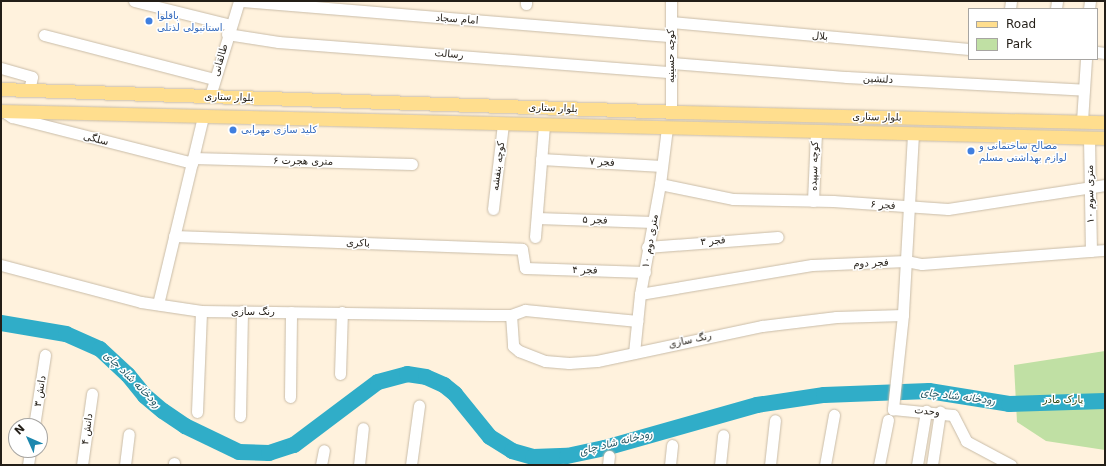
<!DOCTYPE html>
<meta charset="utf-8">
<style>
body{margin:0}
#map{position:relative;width:1106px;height:466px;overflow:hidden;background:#fff2dd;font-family:"DejaVu Sans",Vazirmatn,sans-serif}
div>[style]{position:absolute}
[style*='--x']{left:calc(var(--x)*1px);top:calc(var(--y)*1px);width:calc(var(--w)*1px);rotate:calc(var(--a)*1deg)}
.green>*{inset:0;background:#c0e0a4}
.river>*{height:16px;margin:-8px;padding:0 8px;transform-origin:8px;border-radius:8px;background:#30adc8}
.roads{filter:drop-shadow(0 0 1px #c9bca8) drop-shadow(0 0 1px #c9bca8)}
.minor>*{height:11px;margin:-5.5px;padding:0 5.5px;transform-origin:5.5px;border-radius:5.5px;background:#fff}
.major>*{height:13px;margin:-6.5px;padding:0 6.5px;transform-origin:6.5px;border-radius:6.5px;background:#ffde8e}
.dots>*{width:11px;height:11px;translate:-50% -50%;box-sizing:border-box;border:2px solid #fff;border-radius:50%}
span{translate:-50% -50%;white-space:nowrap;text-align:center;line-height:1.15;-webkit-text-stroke:3px #fff;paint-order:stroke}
.shop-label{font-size:10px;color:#366cbe}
.left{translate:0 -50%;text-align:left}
.street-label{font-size:10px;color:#231e17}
.park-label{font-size:10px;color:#2e4711}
.water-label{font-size:11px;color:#2a5b67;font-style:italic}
.frame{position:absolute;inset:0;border:2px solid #231e17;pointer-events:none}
.legend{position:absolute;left:968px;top:8px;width:130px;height:52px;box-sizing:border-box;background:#fff;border:1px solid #a7a5a2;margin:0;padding:5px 7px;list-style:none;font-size:12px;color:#231e17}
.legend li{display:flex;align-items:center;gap:8px;height:20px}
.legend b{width:20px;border:1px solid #a7a5a2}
.north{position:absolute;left:8px;top:418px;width:40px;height:40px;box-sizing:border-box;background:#fff;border:1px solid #a7a5a2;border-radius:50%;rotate:315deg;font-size:11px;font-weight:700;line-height:16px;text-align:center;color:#231e17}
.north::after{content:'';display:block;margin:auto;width:14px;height:18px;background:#1c87ae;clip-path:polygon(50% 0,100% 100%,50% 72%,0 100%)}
</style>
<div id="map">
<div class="green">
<div style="clip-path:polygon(1105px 351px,1105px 450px,1046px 441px,1017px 422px,1014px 365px)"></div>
</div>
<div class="river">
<div style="--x:1;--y:323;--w:66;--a:9.6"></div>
<div style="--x:66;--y:334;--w:37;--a:24"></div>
<div style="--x:100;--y:349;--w:38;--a:43"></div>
<div style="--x:128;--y:375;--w:27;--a:51"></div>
<div style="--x:145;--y:396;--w:23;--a:40"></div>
<div style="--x:163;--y:411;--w:27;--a:34"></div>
<div style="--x:185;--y:426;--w:60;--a:25.7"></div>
<div style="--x:239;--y:452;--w:30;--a:2"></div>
<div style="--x:269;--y:453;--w:26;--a:-18"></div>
<div style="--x:294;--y:445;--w:105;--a:-36.9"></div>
<div style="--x:378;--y:382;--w:30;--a:-15"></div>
<div style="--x:407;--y:374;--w:19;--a:9"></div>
<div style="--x:426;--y:377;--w:20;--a:24"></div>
<div style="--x:444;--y:385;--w:14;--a:39"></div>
<div style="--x:455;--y:394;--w:55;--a:50.9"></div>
<div style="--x:490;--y:437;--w:26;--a:32"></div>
<div style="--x:512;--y:451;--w:22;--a:16"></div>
<div style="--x:533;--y:457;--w:34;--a:-2"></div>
<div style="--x:567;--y:456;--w:39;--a:-12"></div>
<div style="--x:605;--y:448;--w:158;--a:-15.8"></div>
<div style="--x:757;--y:405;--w:68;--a:-8.5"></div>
<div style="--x:824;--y:395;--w:105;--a:-2.2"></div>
<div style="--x:929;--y:391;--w:81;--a:9.2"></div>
<div style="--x:1009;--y:404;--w:96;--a:-1.8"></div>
</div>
<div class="roads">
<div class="minor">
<div style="--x:134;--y:1;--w:99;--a:14"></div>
<div style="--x:242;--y:1;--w:431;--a:4.7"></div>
<div style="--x:526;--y:4;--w:3;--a:-90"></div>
<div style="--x:1010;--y:9;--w:8;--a:-83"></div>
<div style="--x:1056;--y:9;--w:8;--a:-83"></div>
<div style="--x:1089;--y:9;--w:8;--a:-83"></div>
<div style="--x:671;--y:22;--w:299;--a:5.2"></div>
<div style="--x:227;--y:34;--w:52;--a:8.9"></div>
<div style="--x:278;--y:42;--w:394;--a:4.4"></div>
<div style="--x:44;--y:35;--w:176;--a:14.5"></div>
<div style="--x:1097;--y:52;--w:8;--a:7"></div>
<div style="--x:672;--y:63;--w:176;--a:4.6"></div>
<div style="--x:847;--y:77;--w:237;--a:3.1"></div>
<div style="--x:1;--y:68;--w:32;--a:16"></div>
<div style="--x:32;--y:77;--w:13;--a:103"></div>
<div style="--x:210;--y:96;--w:99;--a:-73"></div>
<div style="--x:3;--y:111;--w:11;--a:34"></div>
<div style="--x:12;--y:117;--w:186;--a:14.3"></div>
<div style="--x:671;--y:112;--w:111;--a:-90"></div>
<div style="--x:1082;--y:121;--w:62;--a:-86.3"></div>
<div style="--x:913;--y:134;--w:181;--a:93.2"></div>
<div style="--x:903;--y:315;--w:95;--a:96.1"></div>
<div style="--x:893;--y:409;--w:60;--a:5.7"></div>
<div style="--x:953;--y:415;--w:29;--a:63"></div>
<div style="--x:966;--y:441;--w:51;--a:28.1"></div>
<div style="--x:1089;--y:138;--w:113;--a:89"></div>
<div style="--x:193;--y:158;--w:219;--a:1.6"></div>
<div style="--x:541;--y:159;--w:121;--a:3.3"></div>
<div style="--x:660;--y:184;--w:75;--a:11.6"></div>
<div style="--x:733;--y:199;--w:100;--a:1.1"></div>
<div style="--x:833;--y:201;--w:115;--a:4"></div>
<div style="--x:948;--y:209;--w:159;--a:-8.7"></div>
<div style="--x:813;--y:201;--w:70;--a:-87.5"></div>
<div style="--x:493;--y:209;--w:86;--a:-83.3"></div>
<div style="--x:537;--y:218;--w:116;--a:2"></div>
<div style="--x:174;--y:236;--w:348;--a:2.1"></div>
<div style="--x:522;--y:249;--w:19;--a:81"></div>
<div style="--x:525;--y:268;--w:120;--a:1.9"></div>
<div style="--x:535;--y:237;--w:112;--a:-85.4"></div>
<div style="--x:647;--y:247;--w:131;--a:-4.4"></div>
<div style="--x:1;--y:265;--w:145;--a:14.8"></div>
<div style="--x:141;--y:302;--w:61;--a:8.5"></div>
<div style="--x:201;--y:311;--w:291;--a:0.8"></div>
<div style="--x:492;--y:315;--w:19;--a:0"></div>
<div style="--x:511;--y:315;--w:15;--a:-20"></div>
<div style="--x:525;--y:310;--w:113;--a:5.6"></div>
<div style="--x:640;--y:294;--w:174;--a:-9.6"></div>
<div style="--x:812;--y:265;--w:94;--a:-2.4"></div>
<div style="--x:906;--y:261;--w:16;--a:11"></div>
<div style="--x:922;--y:264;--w:184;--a:-4.4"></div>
<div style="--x:158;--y:304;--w:192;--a:-76.5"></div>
<div style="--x:511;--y:315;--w:31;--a:86"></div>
<div style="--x:513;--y:346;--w:8;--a:40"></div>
<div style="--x:519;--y:351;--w:28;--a:21"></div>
<div style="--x:545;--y:361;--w:24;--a:5"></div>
<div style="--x:569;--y:363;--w:28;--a:-4"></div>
<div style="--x:597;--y:361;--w:169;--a:-12"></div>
<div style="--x:762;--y:326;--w:75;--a:-6.9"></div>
<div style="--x:836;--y:317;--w:67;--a:-1.7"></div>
<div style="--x:634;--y:353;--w:59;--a:-84.2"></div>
<div style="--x:640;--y:294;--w:112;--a:-79.7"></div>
<div style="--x:660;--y:184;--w:56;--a:-82.9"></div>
<div style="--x:340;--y:374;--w:62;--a:-88.2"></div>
<div style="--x:290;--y:397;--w:85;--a:-89.3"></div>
<div style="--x:197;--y:412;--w:101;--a:-87.7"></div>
<div style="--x:240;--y:416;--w:105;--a:-88.9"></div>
<div style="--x:34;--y:426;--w:72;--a:-81.2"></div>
<div style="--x:28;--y:465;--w:15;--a:-82"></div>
<div style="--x:82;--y:465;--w:72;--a:-82"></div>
<div style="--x:125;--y:465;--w:31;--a:-83"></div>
<div style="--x:174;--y:465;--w:2;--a:-90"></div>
<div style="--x:321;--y:465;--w:15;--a:-79"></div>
<div style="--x:359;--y:465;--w:37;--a:-84"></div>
<div style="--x:411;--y:465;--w:60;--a:-82.3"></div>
<div style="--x:608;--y:465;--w:9;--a:-84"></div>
<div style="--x:670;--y:465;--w:20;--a:-84"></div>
<div style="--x:720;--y:465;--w:30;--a:-84"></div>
<div style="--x:770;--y:465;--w:45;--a:-83.7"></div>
<div style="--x:825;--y:465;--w:51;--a:-79.8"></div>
<div style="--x:879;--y:465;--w:46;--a:-78.7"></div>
<div style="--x:917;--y:465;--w:55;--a:-80.5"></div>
<div style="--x:932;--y:465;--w:54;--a:-81.4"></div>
</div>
<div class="major">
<div style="--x:1;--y:89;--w:680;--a:1.94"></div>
<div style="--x:681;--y:112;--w:424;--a:1.4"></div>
<div style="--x:1;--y:111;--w:1104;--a:1.4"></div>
</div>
</div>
<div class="dots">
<div style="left:149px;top:21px;background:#3f7fe0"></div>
<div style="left:233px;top:130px;background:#3f7fe0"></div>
<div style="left:971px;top:151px;background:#3f7fe0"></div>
</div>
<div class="shop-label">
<span class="left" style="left:157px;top:21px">باقلوا<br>استانبولی لذتلی</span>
<span class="left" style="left:241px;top:130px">کلید سازی مهرابی</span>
<span class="left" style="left:979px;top:151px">مصالح ساختمانی و<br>لوازم بهداشتی مسلم</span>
</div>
<div class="street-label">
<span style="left:457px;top:19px;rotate:4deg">امام سجاد</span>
<span style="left:820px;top:36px;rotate:5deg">بلال</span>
<span style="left:449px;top:54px;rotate:5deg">رسالت</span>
<span style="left:671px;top:56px;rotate:-90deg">کوچه حسینیه</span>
<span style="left:220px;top:60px;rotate:-74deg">طالقانی</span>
<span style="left:878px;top:79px;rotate:3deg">دلنشین</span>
<span style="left:229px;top:97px;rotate:2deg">بلوار ستاری</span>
<span style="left:553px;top:108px;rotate:2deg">بلوار ستاری</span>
<span style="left:877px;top:117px;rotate:1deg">بلوار ستاری</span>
<span style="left:96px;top:139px;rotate:14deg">سلگی</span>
<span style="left:303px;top:161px;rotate:1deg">۶ متری هجرت</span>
<span style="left:602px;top:162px;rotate:3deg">فجر ۷</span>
<span style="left:498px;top:166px;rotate:-83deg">کوچه بنفشه</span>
<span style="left:814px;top:166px;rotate:-88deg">کوچه سپیده</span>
<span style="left:1090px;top:194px;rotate:-91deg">۱۰ متری سوم</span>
<span style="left:883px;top:205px;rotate:4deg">فجر ۶</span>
<span style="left:595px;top:220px;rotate:2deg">فجر ۵</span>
<span style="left:650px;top:241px;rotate:-80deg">۱۰ متری دوم</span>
<span style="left:713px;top:241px;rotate:-5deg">فجر ۳</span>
<span style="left:358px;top:243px;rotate:2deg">باکری</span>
<span style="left:871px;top:263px;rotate:-2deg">فجر دوم</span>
<span style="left:585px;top:270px;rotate:1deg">فجر ۴</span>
<span style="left:253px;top:312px">رنگ سازی</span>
<span style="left:690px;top:340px;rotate:-12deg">رنگ سازی</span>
<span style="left:40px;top:391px;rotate:-81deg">دانش ۳</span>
<span style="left:927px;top:411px;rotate:5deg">وحدت</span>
<span style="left:87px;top:429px;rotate:-82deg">دانش ۴</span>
</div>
<div class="park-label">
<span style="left:1063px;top:400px">پارک مادر</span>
</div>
<div class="water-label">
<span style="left:132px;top:380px;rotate:45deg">رودخانه شاد چای</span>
<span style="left:958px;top:397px;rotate:7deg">رودخانه شاد چای</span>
<span style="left:616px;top:443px;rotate:-14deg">رودخانه شاد چای</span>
</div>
<div class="frame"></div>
<ul class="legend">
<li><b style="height:5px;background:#ffde8e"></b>Road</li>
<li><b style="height:11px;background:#c0e0a4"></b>Park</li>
</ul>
<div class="north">N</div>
</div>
